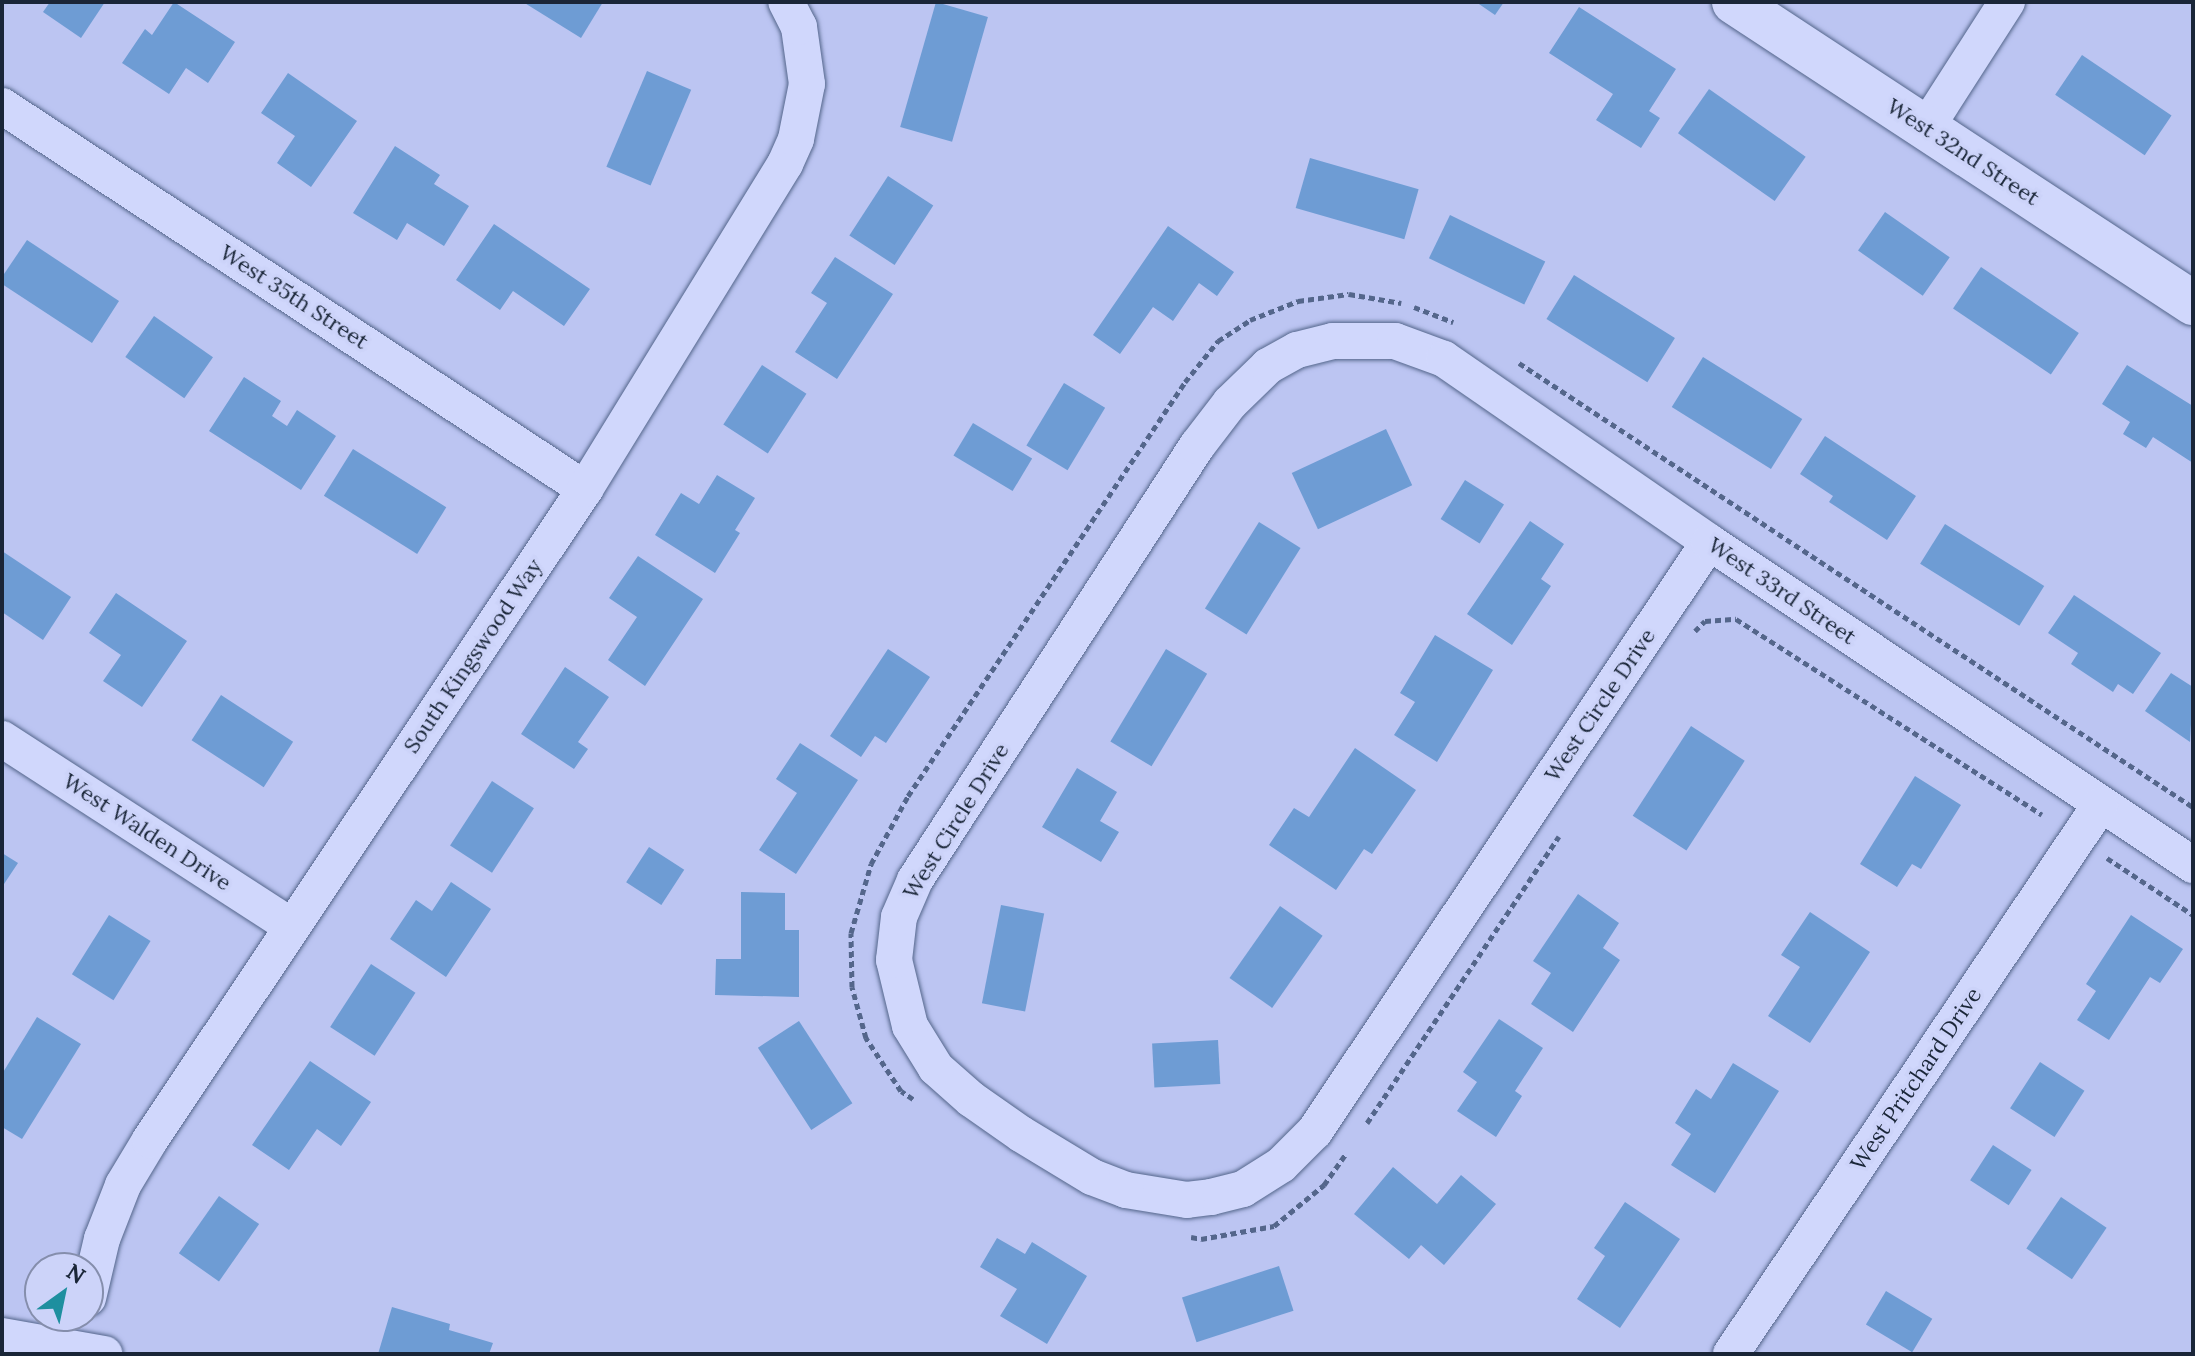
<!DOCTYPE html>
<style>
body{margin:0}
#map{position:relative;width:2195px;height:1356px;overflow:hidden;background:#bcc5f2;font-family:Lora,serif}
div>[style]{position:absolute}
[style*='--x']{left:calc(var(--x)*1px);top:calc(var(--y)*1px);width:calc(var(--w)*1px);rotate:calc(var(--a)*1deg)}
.building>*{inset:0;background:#6e9cd4;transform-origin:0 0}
.path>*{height:5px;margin-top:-2.5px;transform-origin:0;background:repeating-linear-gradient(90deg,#54668b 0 6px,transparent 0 10px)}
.roads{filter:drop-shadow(0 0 2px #54668b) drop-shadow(0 0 2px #54668b)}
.street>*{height:36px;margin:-18px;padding:0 18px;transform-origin:18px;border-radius:18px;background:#d0d7fc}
.secondary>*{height:44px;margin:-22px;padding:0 22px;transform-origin:22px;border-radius:22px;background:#d0d7fc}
span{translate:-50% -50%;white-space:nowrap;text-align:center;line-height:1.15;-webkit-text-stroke:7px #ccd3f9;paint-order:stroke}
.street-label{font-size:22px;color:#1a2638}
.frame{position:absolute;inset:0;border:4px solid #1a2638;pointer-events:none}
.north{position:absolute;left:24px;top:1252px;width:80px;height:80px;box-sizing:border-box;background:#ccd3f9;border:2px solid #858eac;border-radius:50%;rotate:33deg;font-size:22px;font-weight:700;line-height:32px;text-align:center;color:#1a2638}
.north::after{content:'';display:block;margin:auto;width:28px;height:36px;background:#1e8f9f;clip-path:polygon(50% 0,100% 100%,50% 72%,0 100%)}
</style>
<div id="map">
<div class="building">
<div style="clip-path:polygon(50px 2px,105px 2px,81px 38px,43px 12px)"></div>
<div style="clip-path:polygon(174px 2px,235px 42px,208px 83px,186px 68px,169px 94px,122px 63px,145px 29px,152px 35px)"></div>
<div style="clip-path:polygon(523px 2px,603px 2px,581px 38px)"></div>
<div style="left:936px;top:2px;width:54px;height:130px;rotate:16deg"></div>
<div style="clip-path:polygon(1476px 2px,1504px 2px,1495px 15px)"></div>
<div style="clip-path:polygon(1579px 7px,1676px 69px,1649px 111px,1660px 118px,1641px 148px,1596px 120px,1613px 94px,1549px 53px)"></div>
<div style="left:2082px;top:55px;width:108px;height:48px;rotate:34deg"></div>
<div style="left:647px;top:71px;width:48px;height:104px;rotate:23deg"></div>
<div style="clip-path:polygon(288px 73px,357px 121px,311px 187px,277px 163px,295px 136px,261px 113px)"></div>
<div style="left:1709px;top:89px;width:118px;height:54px;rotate:35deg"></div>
<div style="clip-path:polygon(395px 146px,440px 175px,434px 184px,469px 206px,444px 246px,407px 223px,397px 240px,353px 213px)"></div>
<div style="left:1310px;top:158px;width:113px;height:52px;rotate:16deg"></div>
<div style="left:888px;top:176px;width:54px;height:71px;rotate:33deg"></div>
<div style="left:1885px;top:212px;width:79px;height:47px;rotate:35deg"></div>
<div style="left:1450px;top:215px;width:106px;height:48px;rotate:26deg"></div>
<div style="clip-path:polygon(494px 224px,590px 289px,564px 326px,513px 291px,500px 310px,456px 280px)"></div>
<div style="clip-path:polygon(1168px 226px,1234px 272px,1217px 296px,1199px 283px,1173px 321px,1153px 307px,1120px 354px,1093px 335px)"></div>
<div style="clip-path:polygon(27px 240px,119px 301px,92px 343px,2px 284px,2px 277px)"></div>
<div style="clip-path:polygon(835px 257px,893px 294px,837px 379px,795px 352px,827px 303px,811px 293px)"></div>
<div style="left:1981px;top:267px;width:118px;height:50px;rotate:34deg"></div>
<div style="left:1574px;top:275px;width:119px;height:52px;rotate:32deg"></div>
<div style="left:154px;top:316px;width:72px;height:50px;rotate:35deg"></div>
<div style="left:1703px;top:357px;width:117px;height:59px;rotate:32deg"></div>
<div style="left:762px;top:365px;width:53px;height:71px;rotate:33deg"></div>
<div style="clip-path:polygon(2127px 365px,2193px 406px,2193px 463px,2153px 437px,2146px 448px,2123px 434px,2130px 422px,2102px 404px)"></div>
<div style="clip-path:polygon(244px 377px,281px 401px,272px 416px,287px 426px,297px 410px,336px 436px,301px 490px,209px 431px)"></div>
<div style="left:1064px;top:383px;width:48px;height:73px;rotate:31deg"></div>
<div style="left:973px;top:423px;width:69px;height:38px;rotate:31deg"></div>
<div style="left:1386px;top:429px;width:62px;height:104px;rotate:65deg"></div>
<div style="clip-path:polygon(1825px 436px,1916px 496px,1887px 540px,1829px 502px,1833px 496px,1800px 474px)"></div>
<div style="left:353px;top:449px;width:110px;height:55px;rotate:32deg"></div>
<div style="clip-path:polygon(717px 475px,755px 498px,735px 530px,740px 533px,715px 573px,655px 535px,681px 493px,699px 504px)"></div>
<div style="left:1465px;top:480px;width:46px;height:46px;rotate:32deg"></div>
<div style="clip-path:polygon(1530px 521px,1564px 544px,1541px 579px,1551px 586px,1512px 645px,1467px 614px)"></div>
<div style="left:1259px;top:522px;width:49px;height:102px;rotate:32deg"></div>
<div style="left:1945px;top:524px;width:117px;height:47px;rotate:32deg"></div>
<div style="clip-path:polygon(2px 551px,71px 597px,43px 640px,2px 612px)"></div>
<div style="clip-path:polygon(638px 556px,703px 599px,645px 686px,608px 660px,637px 617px,609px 598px)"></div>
<div style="clip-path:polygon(116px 593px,187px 641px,142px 707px,103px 681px,121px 655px,89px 633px)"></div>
<div style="clip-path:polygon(2074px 595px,2161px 653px,2133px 694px,2118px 684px,2113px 692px,2071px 664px,2078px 653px,2048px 633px)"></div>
<div style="clip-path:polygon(1435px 635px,1493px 670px,1437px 762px,1394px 735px,1415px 702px,1400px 693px)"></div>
<div style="clip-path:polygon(888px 649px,930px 677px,886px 743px,875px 736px,861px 757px,830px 736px)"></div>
<div style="left:1166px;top:649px;width:48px;height:108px;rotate:31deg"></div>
<div style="clip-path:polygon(565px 667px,609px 697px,578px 742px,588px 749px,574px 769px,521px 734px)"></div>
<div style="clip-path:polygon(2171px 673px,2193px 687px,2190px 742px,2145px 711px)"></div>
<div style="left:221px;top:695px;width:86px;height:54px;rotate:33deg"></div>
<div style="left:1691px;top:726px;width:64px;height:107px;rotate:33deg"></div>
<div style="clip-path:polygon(800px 743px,858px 780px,796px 874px,759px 850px,797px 793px,776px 779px)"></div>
<div style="clip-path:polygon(1355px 748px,1416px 790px,1372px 854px,1364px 849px,1336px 890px,1269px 845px,1294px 808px,1309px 817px)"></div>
<div style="clip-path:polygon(1077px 768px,1117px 792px,1100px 821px,1119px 832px,1101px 862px,1042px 827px)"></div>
<div style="clip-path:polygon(1915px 776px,1961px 805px,1921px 869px,1912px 864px,1897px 887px,1860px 864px)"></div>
<div style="left:492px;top:781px;width:50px;height:77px;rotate:33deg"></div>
<div style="left:649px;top:847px;width:42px;height:42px;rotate:33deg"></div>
<div style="clip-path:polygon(2px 853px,18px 863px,2px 887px)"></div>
<div style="clip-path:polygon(451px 882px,491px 909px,446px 977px,390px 939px,416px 900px,432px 911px)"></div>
<div style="clip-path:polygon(741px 892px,785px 893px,785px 930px,799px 930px,799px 997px,715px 995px,716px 959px,741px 959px)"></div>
<div style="clip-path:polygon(1578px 894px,1619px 923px,1603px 948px,1620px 960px,1573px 1032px,1531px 1004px,1551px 973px,1533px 961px)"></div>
<div style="left:1001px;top:905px;width:44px;height:100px;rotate:11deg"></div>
<div style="left:1280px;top:906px;width:52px;height:88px;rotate:35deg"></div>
<div style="clip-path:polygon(1810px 912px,1870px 952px,1810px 1043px,1768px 1016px,1800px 967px,1781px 955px)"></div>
<div style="left:109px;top:915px;width:49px;height:70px;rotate:32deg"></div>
<div style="clip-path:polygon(2131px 915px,2183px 949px,2160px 983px,2150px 977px,2109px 1040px,2077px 1020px,2096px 991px,2086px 984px)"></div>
<div style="left:371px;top:964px;width:53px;height:75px;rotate:33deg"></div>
<div style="clip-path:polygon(37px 1017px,81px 1044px,22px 1139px,2px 1127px,2px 1074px)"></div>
<div style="clip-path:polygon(1499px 1019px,1543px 1048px,1515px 1091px,1522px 1096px,1496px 1137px,1457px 1111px,1477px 1082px,1463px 1072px)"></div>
<div style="left:799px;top:1021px;width:98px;height:49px;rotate:57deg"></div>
<div style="left:1218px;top:1040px;width:44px;height:66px;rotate:87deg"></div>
<div style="clip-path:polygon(310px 1061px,371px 1102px,341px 1146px,317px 1129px,289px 1170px,252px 1145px)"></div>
<div style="left:2040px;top:1062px;width:53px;height:55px;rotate:33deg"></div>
<div style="clip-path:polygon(1733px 1063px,1779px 1091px,1715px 1193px,1671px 1165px,1691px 1134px,1675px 1123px,1696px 1089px,1711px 1099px)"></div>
<div style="left:1993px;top:1145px;width:46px;height:42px;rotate:33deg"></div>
<div style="clip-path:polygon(1393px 1167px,1437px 1204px,1461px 1175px,1496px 1204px,1444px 1265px,1421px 1245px,1409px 1259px,1354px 1214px)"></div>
<div style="left:219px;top:1196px;width:49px;height:70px;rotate:35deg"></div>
<div style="left:2061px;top:1197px;width:55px;height:62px;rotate:34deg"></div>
<div style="clip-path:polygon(1625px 1202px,1680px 1239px,1620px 1328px,1577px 1299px,1605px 1256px,1594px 1248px)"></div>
<div style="clip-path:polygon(997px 1238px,1025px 1254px,1032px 1242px,1087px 1276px,1047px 1344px,1000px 1316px,1017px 1289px,980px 1267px)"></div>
<div style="left:1279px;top:1266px;width:47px;height:102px;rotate:72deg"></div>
<div style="left:1886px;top:1291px;width:54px;height:39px;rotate:31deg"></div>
<div style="clip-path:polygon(392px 1307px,450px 1324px,449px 1330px,493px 1343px,489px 1354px,378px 1354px)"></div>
</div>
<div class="path">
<div style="--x:1414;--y:307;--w:42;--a:21"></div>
<div style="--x:1519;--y:363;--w:807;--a:33.38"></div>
<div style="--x:1695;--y:631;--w:14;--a:-45"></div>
<div style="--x:1705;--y:621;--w:31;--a:-4"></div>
<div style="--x:1736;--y:619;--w:363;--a:32.6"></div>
<div style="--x:2107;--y:858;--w:103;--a:33.5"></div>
<div style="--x:913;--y:1099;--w:14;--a:-146"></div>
<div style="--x:901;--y:1091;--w:64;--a:-123.4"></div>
<div style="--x:866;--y:1038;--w:53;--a:-105.4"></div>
<div style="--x:852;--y:987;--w:54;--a:-91.1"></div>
<div style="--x:851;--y:933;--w:72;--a:-73.8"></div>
<div style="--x:871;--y:864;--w:77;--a:-61.4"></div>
<div style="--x:908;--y:796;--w:498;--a:-56.2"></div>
<div style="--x:1185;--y:382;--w:53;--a:-51.2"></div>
<div style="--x:1218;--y:341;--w:38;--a:-33"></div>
<div style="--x:1250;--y:320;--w:52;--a:-21.6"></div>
<div style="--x:1298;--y:301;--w:51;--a:-7.8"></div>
<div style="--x:1349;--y:294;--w:53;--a:9.8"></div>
<div style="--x:1367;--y:1123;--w:345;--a:-56.2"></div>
<div style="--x:1191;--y:1237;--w:10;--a:11"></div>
<div style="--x:1201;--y:1239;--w:74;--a:-10.1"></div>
<div style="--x:1274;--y:1226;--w:65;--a:-39.4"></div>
<div style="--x:1324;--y:1185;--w:37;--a:-55"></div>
</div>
<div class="roads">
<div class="street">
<div style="--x:2;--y:106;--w:698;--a:33.3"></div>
<div style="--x:1926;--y:128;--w:150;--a:-57.3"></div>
<div style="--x:1709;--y:542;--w:709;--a:123.78"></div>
<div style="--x:1315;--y:1131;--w:48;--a:135"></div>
<div style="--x:1281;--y:1165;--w:45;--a:147.7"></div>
<div style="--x:1243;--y:1189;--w:33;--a:166"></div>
<div style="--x:1211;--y:1197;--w:24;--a:173"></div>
<div style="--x:1187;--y:1200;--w:62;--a:-170.7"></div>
<div style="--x:1126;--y:1190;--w:36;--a:-159"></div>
<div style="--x:1092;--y:1177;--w:83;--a:-148.8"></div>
<div style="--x:1021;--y:1134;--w:61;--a:-145"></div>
<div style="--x:971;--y:1099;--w:47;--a:-138.5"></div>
<div style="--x:936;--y:1068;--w:49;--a:-121.8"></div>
<div style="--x:910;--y:1026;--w:68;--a:-103.6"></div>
<div style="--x:894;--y:960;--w:43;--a:-83.4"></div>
<div style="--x:899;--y:917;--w:40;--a:-66.6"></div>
<div style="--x:915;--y:880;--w:518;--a:-56.99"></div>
<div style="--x:1197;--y:446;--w:54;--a:-52.5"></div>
<div style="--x:1230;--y:403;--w:53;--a:-44.2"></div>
<div style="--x:1268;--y:366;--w:33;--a:-29"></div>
<div style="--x:1297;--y:350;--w:37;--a:-14"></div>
<div style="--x:1333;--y:341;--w:62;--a:0"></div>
<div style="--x:1395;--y:341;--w:52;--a:20.2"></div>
<div style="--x:1444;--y:359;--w:322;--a:34.6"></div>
<div style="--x:1709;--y:542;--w:582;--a:33.72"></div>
<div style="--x:2;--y:739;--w:344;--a:32.9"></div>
<div style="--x:88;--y:1298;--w:61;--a:-76.7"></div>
<div style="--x:102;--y:1239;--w:58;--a:-68.7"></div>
<div style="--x:123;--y:1185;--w:52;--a:-59"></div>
<div style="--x:150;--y:1140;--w:783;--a:-56.25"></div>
<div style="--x:585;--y:489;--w:382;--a:-58.4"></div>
<div style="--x:785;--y:164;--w:27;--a:-66"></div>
<div style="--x:796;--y:139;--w:56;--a:-78.7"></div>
<div style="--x:807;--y:84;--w:58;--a:-98"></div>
<div style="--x:799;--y:27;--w:28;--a:-117"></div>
<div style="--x:2;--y:1336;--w:104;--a:10"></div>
<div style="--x:1731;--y:1354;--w:661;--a:-56.09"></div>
</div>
<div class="secondary">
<div style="--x:1734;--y:2;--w:549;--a:33.26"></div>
</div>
</div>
<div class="street-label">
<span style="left:1963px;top:152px;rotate:33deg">West 32nd Street</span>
<span style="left:294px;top:297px;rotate:33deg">West 35th Street</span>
<span style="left:1782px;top:591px;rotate:34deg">West 33rd Street</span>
<span style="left:473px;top:656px;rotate:-56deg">South Kingswood Way</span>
<span style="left:1600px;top:705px;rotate:-56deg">West Circle Drive</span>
<span style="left:956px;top:821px;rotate:-58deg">West Circle Drive</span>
<span style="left:147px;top:832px;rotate:33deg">West Walden Drive</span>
<span style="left:1916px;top:1079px;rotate:-56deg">West Pritchard Drive</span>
</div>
<div class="frame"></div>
<div class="north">N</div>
</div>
